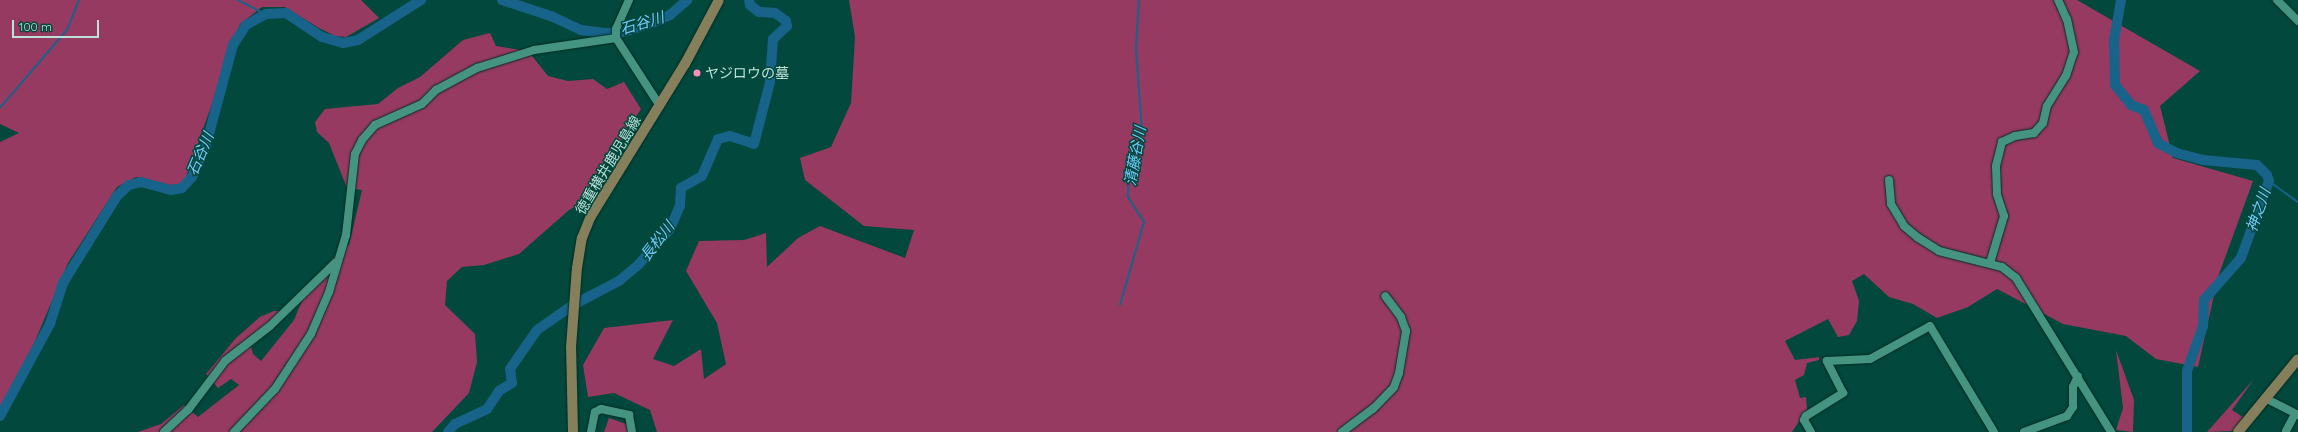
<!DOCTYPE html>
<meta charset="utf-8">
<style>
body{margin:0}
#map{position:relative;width:2298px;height:432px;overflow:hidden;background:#02483c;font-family:Quicksand,"Noto Sans JP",sans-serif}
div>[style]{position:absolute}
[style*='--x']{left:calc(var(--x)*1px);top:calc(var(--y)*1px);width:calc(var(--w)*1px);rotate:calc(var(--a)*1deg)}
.green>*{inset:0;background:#963a61}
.stream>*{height:1.5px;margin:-0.75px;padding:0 0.75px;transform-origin:0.75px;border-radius:0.75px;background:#176389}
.river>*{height:10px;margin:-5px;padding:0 5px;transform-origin:5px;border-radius:5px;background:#176389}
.roads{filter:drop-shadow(0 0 1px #002c23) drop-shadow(0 0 1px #002c23)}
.minor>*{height:8px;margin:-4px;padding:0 4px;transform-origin:4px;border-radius:4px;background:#459482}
.major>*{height:10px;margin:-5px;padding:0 5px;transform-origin:5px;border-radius:5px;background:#857f5b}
.dots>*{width:11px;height:11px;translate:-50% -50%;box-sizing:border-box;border:2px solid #02483c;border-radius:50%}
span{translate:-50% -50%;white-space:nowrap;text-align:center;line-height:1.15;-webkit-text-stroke:3px #02483c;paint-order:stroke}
.poi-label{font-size:14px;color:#bde2d8}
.left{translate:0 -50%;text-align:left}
.street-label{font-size:14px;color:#bde2d8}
.water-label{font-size:15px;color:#74cafd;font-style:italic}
.scale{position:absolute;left:12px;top:20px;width:87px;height:18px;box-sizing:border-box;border:2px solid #bde2d8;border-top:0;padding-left:5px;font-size:12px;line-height:14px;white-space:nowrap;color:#bde2d8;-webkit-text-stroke:3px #02483c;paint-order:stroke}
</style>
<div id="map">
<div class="green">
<div style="clip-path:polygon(0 0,361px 0,379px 18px,346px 37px,335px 36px,319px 28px,285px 7px,262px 7px,240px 24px,226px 55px,213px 101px,186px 177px,180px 184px,169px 185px,136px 177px,117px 187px,68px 263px,27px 360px,0 408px,0 142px,19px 133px,0 124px)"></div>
<div style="clip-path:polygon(849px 0,2077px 0,2200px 71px,2160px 106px,2173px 158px,2253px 181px,2218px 277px,2198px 367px,2156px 359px,2126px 336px,2063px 324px,1997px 289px,1968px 307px,1937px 318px,1913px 304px,1889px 297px,1864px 274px,1852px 281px,1859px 301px,1857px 321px,1849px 335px,1838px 337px,1828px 319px,1785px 341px,1795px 360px,1819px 357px,1819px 360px,1807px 363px,1804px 375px,1795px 380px,1800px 398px,1806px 397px,1807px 409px,1792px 432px,657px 432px,650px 410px,614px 393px,588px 397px,583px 365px,604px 328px,673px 320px,653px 359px,674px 366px,701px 349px,704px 379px,726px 364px,717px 323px,686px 271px,699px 241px,744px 240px,766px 233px,767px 267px,798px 238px,820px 226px,905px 258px,914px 230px,864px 226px,805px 180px,800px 158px,831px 147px,851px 103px,855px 37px)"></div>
<div style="clip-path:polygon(490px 33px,496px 46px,528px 51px,548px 76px,568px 81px,593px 79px,607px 89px,624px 82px,641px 109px,580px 204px,569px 210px,519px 254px,484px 265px,462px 267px,447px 281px,445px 305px,475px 334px,477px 362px,469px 393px,432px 432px,138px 432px,161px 424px,184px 405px,198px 417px,239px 385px,231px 379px,218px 388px,206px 374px,236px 338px,260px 317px,274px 311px,292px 311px,251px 346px,253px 354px,261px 361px,294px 320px,309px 284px,344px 246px,349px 245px,362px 190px,347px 188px,329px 143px,317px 132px,315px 122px,325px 109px,378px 104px,398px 88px,420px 77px,463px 40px)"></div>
<div style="clip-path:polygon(2116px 350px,2134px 400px,2133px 432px,2116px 430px,2123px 408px)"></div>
<div style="clip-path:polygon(2254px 379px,2232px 410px,2243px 417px,2233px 431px,2207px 432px)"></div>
<div style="clip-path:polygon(609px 418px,632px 426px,631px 432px,604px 432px)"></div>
</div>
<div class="stream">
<div style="--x:238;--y:0;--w:31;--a:27"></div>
<div style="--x:0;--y:108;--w:103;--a:-49.3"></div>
<div style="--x:67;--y:30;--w:32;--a:-68"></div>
<div style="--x:2269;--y:181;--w:36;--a:36"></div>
<div style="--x:1120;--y:305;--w:86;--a:-73.9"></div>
<div style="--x:1144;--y:222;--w:30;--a:-123"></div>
<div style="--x:1128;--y:197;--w:29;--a:-88"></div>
<div style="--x:1129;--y:168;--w:38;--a:-70"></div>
<div style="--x:1142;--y:132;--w:83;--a:-94.1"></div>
<div style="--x:1136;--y:49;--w:49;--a:-86.5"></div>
</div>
<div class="river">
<div style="--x:502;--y:0;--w:52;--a:18.1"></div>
<div style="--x:551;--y:16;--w:33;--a:25"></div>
<div style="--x:581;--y:30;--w:26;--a:7"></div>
<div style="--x:607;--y:33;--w:17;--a:-3"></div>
<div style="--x:624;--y:32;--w:29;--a:-18"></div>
<div style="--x:652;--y:23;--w:20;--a:-24"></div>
<div style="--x:670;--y:15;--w:23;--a:-41"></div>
<div style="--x:2121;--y:0;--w:41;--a:99.9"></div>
<div style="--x:2114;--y:40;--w:45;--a:88.7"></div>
<div style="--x:2115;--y:85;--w:26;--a:51"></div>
<div style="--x:2131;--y:105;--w:14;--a:21"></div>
<div style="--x:2144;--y:110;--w:36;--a:67"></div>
<div style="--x:2158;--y:143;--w:21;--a:28"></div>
<div style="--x:2177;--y:153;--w:27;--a:15"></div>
<div style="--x:2203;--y:160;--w:54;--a:5.3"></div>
<div style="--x:2257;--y:165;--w:14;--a:45"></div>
<div style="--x:2267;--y:175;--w:6;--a:72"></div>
<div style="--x:2269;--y:181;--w:82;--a:110"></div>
<div style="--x:2241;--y:258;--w:56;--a:131.4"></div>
<div style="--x:2204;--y:300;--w:26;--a:92"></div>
<div style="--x:2203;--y:326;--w:48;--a:109.6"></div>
<div style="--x:2187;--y:371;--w:61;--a:90"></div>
<div style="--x:0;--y:416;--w:105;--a:-61.5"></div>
<div style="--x:50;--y:324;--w:43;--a:-72.4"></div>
<div style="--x:63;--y:283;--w:102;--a:-58.2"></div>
<div style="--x:117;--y:196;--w:16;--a:-43"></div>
<div style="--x:129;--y:185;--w:12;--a:-14"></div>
<div style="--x:141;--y:182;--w:31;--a:15"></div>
<div style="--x:171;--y:190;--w:11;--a:-10"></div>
<div style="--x:182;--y:188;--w:15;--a:-48"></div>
<div style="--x:192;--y:177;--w:35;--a:-66"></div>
<div style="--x:206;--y:145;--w:104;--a:-74.9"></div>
<div style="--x:233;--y:45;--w:24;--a:-57"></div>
<div style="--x:246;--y:25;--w:23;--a:-29"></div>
<div style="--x:266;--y:14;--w:20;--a:-3"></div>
<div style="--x:286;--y:13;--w:43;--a:33.7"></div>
<div style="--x:322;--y:37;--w:22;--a:16"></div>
<div style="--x:343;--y:43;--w:15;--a:-11"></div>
<div style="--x:358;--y:40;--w:75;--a:-32.4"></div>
<div style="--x:448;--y:432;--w:11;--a:-49"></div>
<div style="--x:455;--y:424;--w:35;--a:-25"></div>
<div style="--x:487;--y:409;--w:22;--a:-56"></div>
<div style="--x:499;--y:391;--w:15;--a:-32"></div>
<div style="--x:512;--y:383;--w:14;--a:-98"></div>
<div style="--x:510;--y:369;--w:47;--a:-55.3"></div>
<div style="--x:537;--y:330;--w:44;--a:-34.8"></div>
<div style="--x:573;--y:305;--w:52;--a:-27.6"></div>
<div style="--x:619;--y:281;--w:26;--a:-40"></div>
<div style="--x:639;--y:264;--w:47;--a:-48.5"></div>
<div style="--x:670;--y:229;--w:25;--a:-67"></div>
<div style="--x:680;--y:206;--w:18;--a:-87"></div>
<div style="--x:681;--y:188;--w:24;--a:-30"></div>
<div style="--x:702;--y:176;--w:40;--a:-66.6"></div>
<div style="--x:718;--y:139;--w:12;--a:-14"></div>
<div style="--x:730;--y:136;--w:25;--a:18"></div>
<div style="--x:754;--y:144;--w:64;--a:-75.5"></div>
<div style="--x:770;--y:82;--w:43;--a:-86"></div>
<div style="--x:773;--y:39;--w:19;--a:-43"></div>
<div style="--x:787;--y:26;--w:5;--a:-101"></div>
<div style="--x:786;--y:21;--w:14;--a:-144"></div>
<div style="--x:775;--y:13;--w:16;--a:-176"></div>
<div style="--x:759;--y:12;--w:11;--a:-142"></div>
<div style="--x:750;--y:5;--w:5;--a:-101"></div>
</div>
<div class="roads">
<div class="minor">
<div style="--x:629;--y:0;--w:32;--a:114"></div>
<div style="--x:616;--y:29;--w:9;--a:90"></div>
<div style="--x:616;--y:38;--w:81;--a:57.1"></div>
<div style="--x:2277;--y:0;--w:30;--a:45"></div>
<div style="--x:1889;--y:180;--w:24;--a:85"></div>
<div style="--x:1891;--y:204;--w:26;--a:59"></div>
<div style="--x:1904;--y:226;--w:17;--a:40"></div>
<div style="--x:1917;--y:237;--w:26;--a:32"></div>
<div style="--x:1939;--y:251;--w:65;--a:14.3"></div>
<div style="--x:2002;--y:267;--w:18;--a:38"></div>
<div style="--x:2016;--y:278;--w:181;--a:58.3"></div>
<div style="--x:1990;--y:263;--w:49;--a:-73.4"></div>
<div style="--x:2004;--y:216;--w:23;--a:-108"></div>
<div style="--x:1997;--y:194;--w:28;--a:-92"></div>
<div style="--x:1996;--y:166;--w:25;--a:-76"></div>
<div style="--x:2002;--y:142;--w:14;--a:-25"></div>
<div style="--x:2015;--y:136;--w:19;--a:-9"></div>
<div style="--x:2034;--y:133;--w:13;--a:-48"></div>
<div style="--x:2043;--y:123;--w:17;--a:-77"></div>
<div style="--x:2047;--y:106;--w:36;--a:-58"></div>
<div style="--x:2066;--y:76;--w:25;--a:-72"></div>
<div style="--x:2074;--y:52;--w:33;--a:-102"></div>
<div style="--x:2067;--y:20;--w:22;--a:-114"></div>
<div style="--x:2265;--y:398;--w:37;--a:27"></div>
<div style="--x:2286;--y:431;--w:19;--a:-62"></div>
<div style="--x:164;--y:432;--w:33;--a:-43"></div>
<div style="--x:188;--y:410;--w:61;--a:-52.9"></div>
<div style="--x:225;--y:361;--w:57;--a:-37.9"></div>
<div style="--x:270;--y:326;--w:91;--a:-44.1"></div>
<div style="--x:234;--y:432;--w:59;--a:-46.4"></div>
<div style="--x:275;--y:389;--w:66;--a:-56.8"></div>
<div style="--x:311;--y:334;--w:46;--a:-66.8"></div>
<div style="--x:329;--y:292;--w:59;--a:-73.4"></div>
<div style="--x:346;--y:235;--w:81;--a:-83.7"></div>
<div style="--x:355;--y:154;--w:16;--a:-63"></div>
<div style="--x:362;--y:140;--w:20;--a:-49"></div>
<div style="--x:375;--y:125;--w:51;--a:-24.1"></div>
<div style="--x:422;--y:104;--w:20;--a:-45"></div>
<div style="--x:436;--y:90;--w:47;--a:-28.2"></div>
<div style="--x:477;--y:68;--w:60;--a:-17.5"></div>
<div style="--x:534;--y:50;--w:83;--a:-8.3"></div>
<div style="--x:591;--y:432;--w:20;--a:-79"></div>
<div style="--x:595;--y:412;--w:7;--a:-27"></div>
<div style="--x:601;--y:409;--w:29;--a:12"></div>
<div style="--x:629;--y:415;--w:17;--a:80"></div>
<div style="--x:1342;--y:432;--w:39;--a:-37"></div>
<div style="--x:1373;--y:409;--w:30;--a:-46"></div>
<div style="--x:1394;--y:387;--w:15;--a:-70"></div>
<div style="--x:1399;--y:373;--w:43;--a:-80.5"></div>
<div style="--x:1406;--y:331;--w:15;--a:-110"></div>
<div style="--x:1401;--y:317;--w:26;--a:-127"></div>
<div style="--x:1811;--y:432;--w:14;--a:-120"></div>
<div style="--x:1804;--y:420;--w:4;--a:-63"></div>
<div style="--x:1806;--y:416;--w:44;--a:-31.9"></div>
<div style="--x:1843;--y:393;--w:36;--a:-117"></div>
<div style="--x:1827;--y:361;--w:43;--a:-2.7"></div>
<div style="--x:1870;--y:359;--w:68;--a:-28.8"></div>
<div style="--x:1930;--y:326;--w:124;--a:58.9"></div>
<div style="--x:2024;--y:432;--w:46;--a:-20.4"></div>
<div style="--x:2067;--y:416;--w:11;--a:-56"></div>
<div style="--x:2073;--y:407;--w:20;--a:-90"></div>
<div style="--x:2073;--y:387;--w:12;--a:-66"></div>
</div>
<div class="major">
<div style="--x:573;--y:432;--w:85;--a:-91.3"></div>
<div style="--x:571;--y:347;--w:79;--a:-85.7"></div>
<div style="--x:577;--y:268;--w:30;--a:-81"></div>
<div style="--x:582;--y:238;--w:24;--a:-68"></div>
<div style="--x:591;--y:216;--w:179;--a:-58.3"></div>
<div style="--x:685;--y:64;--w:72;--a:-62"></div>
<div style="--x:2238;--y:432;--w:94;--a:-50.6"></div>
</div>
</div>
<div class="dots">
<div style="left:697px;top:73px;background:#ff8eb9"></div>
</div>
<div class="poi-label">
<span class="left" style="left:705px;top:73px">ヤジロウの墓</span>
</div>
<div class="street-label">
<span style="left:608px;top:165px;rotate:-59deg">徳重横井鹿児島線</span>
</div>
<div class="water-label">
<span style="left:642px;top:23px;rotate:-17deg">石谷川</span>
<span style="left:200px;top:154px;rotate:-67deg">石谷川</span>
<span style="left:1135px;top:156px;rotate:-80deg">清藤谷川</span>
<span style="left:2258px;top:210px;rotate:-71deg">神之川</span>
<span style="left:657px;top:241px;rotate:-52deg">長松川</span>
</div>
<div class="scale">100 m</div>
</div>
